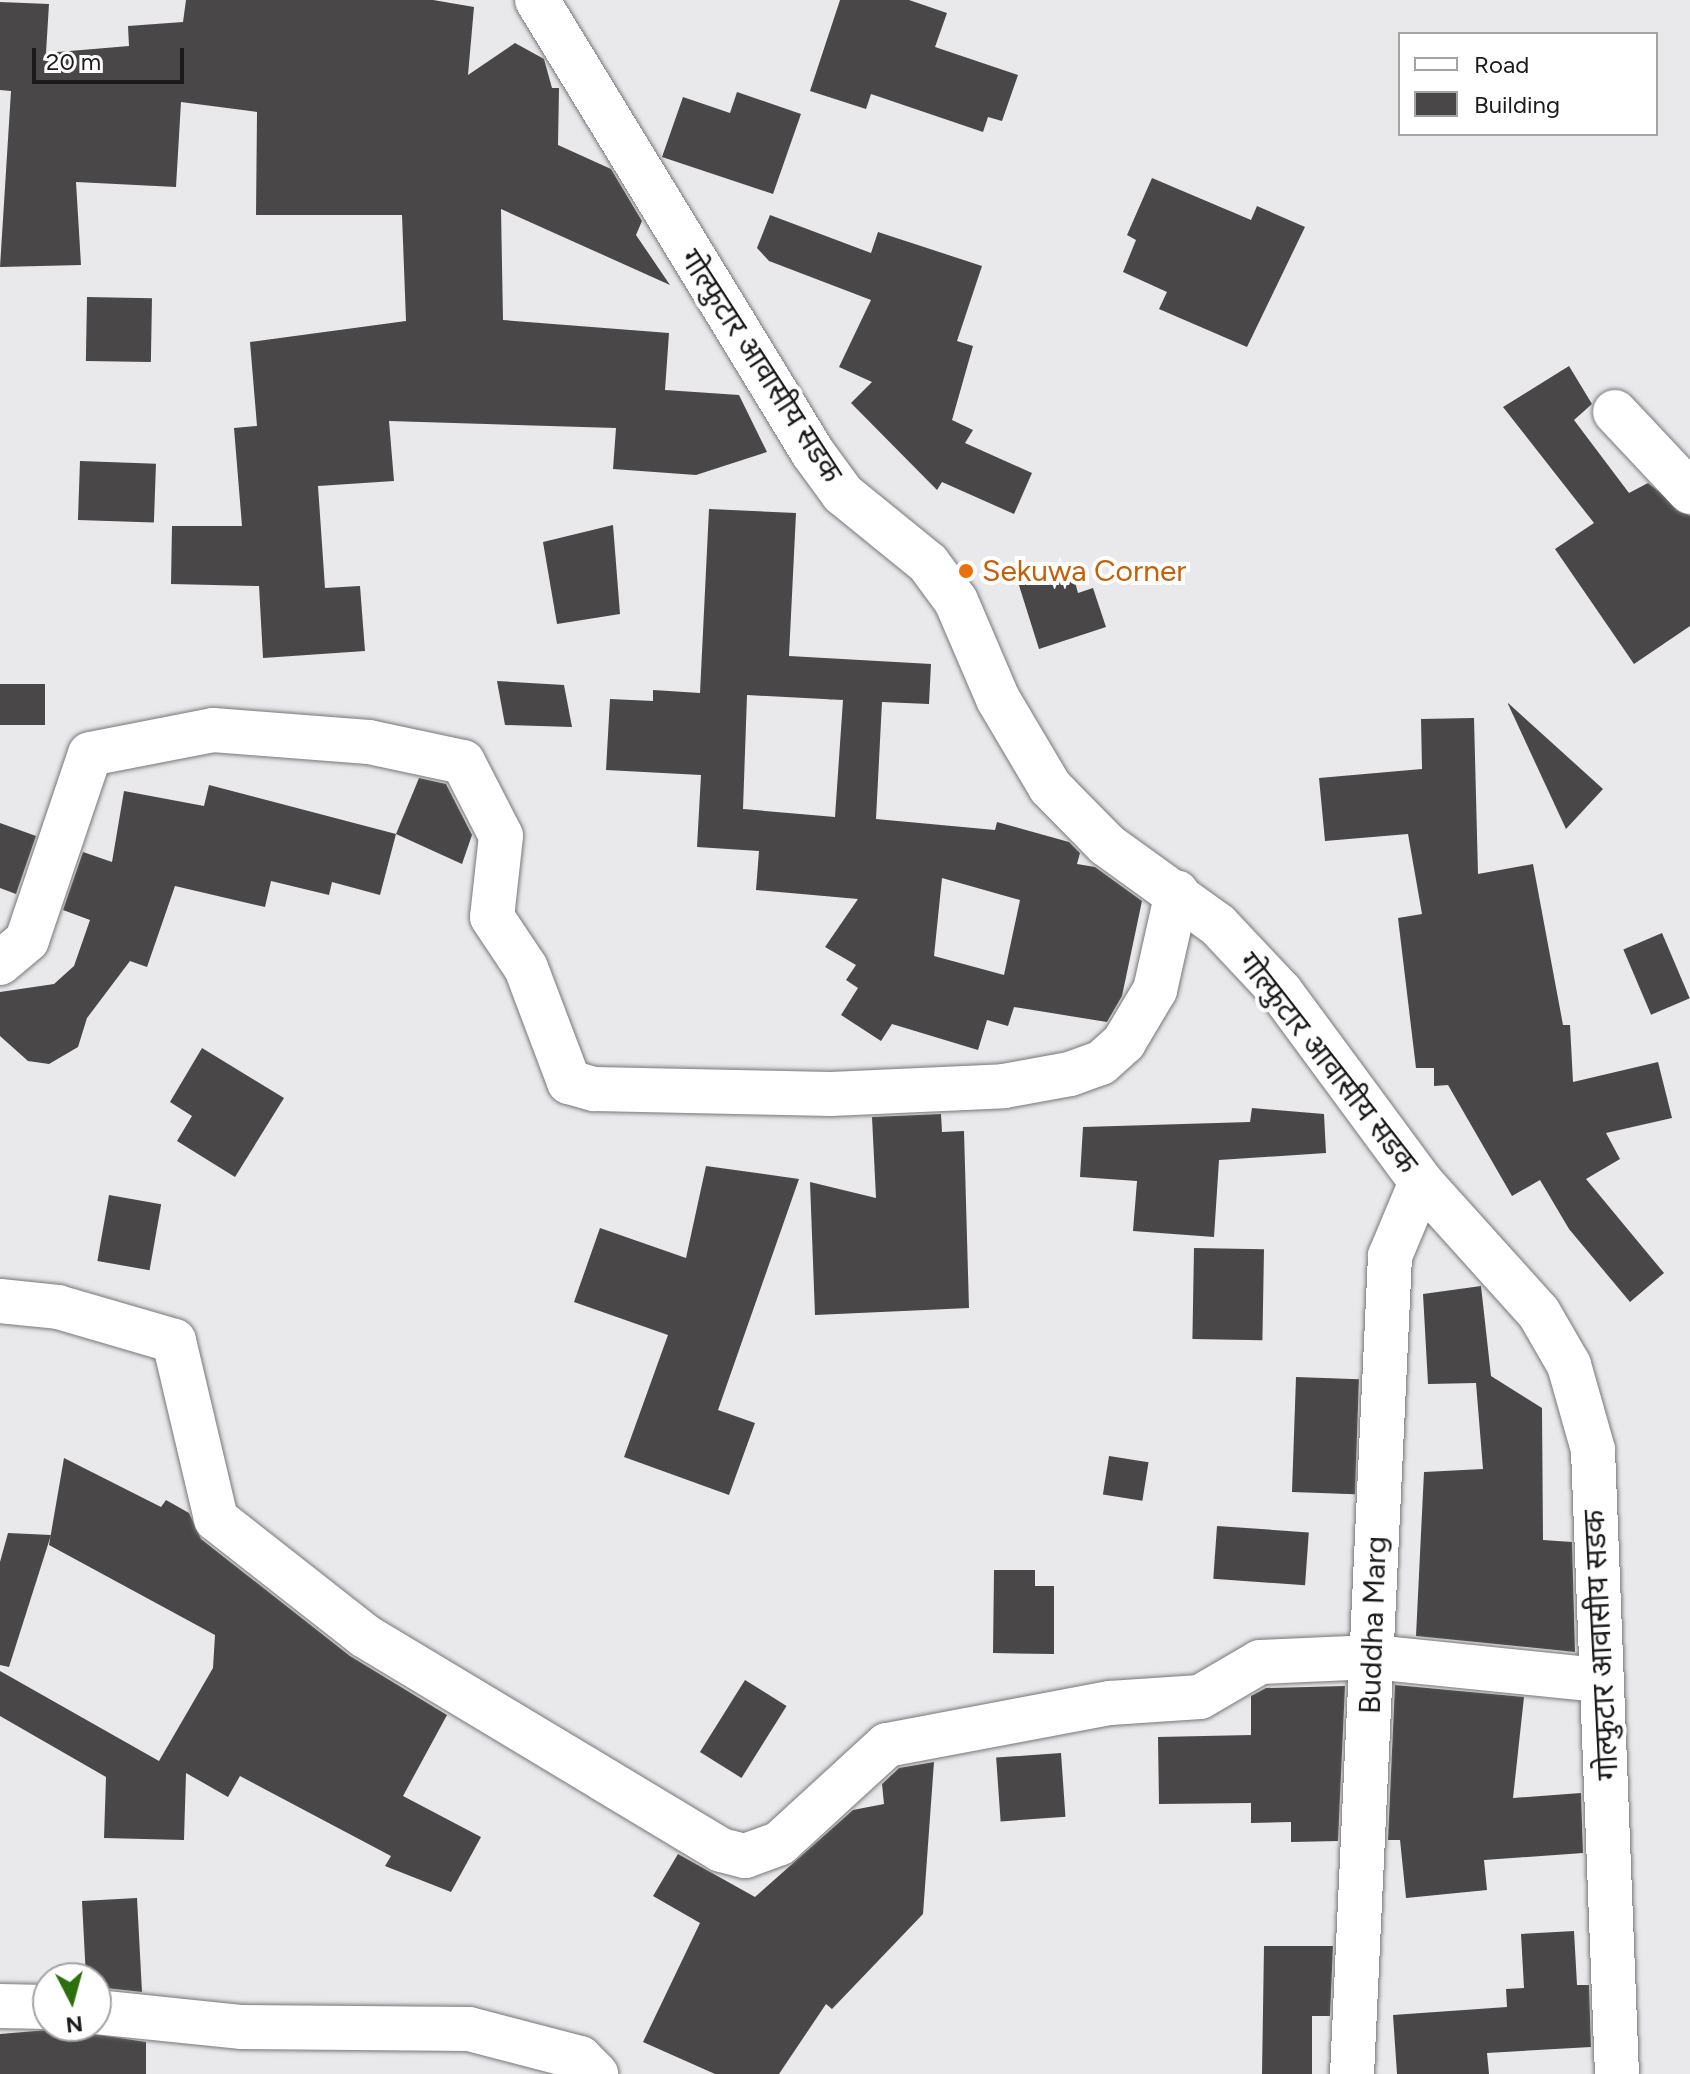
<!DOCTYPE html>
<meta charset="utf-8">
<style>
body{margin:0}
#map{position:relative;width:1690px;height:2074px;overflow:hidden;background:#e9e8eb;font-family:Figtree,"Noto Sans Devanagari",sans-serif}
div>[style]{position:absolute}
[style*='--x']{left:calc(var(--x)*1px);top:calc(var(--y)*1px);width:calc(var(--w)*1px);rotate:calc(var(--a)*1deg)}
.building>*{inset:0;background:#494748;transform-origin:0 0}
.roads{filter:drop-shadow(0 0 2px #777779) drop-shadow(0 0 2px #777779)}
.minor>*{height:44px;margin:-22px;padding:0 22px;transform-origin:22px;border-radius:22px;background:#fff}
.major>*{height:44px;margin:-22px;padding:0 22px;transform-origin:22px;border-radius:22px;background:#fff}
.dots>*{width:22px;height:22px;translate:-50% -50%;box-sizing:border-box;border:4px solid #fff;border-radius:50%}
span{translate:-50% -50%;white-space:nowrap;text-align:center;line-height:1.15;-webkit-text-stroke:8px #fff;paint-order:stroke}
.street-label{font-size:30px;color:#1b1b1c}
.food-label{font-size:30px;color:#c56008}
.left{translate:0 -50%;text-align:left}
.legend{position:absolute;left:1398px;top:32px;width:260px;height:104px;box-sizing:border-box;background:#fff;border:2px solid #a4a4a4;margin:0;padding:10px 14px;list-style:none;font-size:24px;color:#1b1b1c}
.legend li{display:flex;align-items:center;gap:16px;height:40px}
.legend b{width:40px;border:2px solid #a4a4a4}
.north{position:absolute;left:32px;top:1962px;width:80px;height:80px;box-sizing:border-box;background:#fff;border:2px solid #a4a4a4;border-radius:50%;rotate:174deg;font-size:22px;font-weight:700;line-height:32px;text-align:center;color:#1b1b1c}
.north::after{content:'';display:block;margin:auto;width:28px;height:36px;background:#2c700d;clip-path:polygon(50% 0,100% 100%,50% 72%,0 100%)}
.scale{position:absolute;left:32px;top:48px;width:152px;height:36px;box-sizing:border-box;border:4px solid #1b1b1c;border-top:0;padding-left:10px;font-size:24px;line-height:28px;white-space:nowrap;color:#1b1b1c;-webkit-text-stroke:6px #fff;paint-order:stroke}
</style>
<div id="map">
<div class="building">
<div style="clip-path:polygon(186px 0,433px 0,474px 7px,468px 75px,515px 43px,544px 59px,552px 88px,559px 88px,558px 145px,611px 169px,642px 221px,636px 235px,670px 285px,501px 209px,503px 320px,669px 333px,665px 390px,739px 395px,767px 452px,696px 475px,613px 469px,616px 428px,389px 421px,394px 481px,318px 486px,325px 588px,360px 586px,365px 651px,263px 658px,259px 586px,171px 584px,172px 526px,242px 526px,234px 428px,257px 426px,250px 342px,406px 321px,402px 215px,256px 215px,257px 112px,181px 102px,176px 187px,76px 182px,81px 265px,0 267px,11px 91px,0 90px,0 2px,49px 4px,46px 53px,129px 46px,128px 26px,183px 22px)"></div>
<div style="clip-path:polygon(840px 0,909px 0,947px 13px,935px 47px,1018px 75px,1002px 121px,988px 117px,983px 132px,871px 94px,866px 109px,810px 91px)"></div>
<div style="clip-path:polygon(737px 92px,801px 114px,773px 194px,662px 157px,683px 97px,730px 113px)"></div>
<div style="clip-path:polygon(1152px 178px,1251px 220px,1257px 206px,1305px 227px,1247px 347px,1159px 309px,1167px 292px,1123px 272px,1136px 240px,1127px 235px)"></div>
<div style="clip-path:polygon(770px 215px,871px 253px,878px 232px,982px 266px,957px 341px,973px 346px,952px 420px,973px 430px,965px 443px,1032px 473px,1014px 514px,942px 482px,937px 490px,851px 403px,872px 382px,839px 367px,871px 300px,769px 261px,757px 248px)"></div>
<div style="left:87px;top:297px;width:65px;height:64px;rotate:1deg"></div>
<div style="clip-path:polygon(1569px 366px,1592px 404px,1574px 420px,1629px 493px,1648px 483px,1690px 516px,1690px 626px,1634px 664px,1555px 549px,1594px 523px,1503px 407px)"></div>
<div style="left:80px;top:461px;width:76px;height:59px;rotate:2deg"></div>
<div style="clip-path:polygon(evenodd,709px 509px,796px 513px,789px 656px,931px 664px,929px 704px,882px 702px,876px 819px,995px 830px,997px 822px,1069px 842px,1080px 853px,1077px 864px,1095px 867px,1142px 901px,1122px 996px,1107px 1022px,1014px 1007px,1008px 1026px,987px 1020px,978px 1050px,892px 1024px,881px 1041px,841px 1015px,858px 988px,846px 980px,856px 965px,825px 947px,858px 899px,756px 890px,759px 851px,697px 847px,701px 775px,606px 770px,610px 699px,653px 701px,653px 690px,700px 693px,709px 509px,747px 695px,843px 700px,835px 817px,743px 809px,747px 695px,709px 509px,942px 878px,1020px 900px,1004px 975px,934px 956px,942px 878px)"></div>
<div style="clip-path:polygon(613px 525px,620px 614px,557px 624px,543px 542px)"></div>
<div style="clip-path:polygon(1054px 568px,1071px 568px,1078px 593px,1093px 588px,1106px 627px,1039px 649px,1017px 579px)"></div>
<div style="clip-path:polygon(497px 681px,564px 685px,572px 727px,505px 725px)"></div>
<div style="left:0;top:684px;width:45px;height:41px"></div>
<div style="clip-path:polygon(1508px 703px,1603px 789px,1566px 829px,1508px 704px)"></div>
<div style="clip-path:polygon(1474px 718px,1478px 874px,1533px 864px,1563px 1025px,1570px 1025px,1573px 1082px,1658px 1062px,1672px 1118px,1606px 1133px,1620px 1159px,1586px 1179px,1664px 1273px,1630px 1302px,1569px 1229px,1540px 1180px,1512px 1196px,1448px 1085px,1434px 1086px,1434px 1068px,1416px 1068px,1398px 918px,1422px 914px,1408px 834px,1325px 841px,1319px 778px,1422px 769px,1421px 719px)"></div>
<div style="clip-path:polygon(419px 778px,446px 784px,472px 835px,462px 864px,396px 834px)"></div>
<div style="clip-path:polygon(209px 785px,396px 834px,380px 895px,332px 882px,329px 895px,271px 881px,265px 907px,175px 886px,147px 967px,130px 961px,87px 1018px,78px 1047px,49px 1064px,28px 1061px,0 1036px,0 992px,54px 984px,74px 966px,90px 920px,63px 910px,83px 852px,112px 862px,124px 791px,204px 806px)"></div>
<div style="clip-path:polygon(0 823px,36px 836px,16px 894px,0 888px)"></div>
<div style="left:1662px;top:933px;width:71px;height:42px;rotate:67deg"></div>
<div style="clip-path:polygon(202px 1048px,284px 1098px,235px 1177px,177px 1141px,192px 1116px,170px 1102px)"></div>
<div style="clip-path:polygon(1252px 1108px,1324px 1114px,1326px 1153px,1219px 1160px,1214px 1237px,1133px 1231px,1137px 1181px,1080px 1177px,1083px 1127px,1250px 1122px)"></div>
<div style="clip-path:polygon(941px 1114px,942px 1132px,964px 1131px,969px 1308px,815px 1315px,810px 1182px,876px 1198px,872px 1117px)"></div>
<div style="clip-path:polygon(706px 1166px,799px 1179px,718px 1410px,755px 1423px,729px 1495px,624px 1457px,668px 1335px,574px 1302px,600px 1228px,686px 1258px)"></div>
<div style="left:109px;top:1195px;width:53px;height:67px;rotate:10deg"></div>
<div style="left:1194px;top:1248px;width:70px;height:91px;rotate:1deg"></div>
<div style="clip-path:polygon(1481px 1286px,1491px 1376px,1542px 1408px,1543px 1540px,1572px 1542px,1575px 1652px,1416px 1636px,1424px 1472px,1483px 1469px,1476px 1383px,1428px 1384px,1423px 1294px)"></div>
<div style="left:1296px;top:1377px;width:63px;height:115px;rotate:2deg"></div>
<div style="left:1109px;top:1456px;width:40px;height:39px;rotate:9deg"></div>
<div style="clip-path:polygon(64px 1458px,161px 1507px,166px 1500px,189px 1513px,201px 1539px,350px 1656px,447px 1715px,403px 1796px,481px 1837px,451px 1892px,385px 1866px,391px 1856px,240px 1776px,228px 1797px,186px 1773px,184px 1840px,104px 1838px,106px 1777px,0 1716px,0 1671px,159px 1761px,213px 1668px,215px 1635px,49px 1545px)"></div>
<div style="left:1217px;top:1526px;width:92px;height:53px;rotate:4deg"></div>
<div style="clip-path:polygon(8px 1533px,51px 1535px,9px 1667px,0 1665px,0 1562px)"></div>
<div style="clip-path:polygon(994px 1570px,1035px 1570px,1035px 1586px,1054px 1586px,1054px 1654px,993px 1653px)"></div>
<div style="left:745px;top:1680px;width:49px;height:85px;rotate:32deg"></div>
<div style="clip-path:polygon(1395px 1685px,1524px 1697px,1513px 1798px,1581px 1793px,1583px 1853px,1484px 1860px,1487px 1890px,1406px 1898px,1400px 1840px,1388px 1840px)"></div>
<div style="clip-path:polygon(1345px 1686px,1338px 1841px,1291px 1842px,1291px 1822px,1251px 1823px,1251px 1803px,1159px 1804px,1158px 1737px,1251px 1735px,1251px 1696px,1266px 1688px)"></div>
<div style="left:1061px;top:1753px;width:64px;height:65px;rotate:86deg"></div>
<div style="clip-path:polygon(934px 1762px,923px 1914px,832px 2009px,826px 2004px,779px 2074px,715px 2074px,643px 2042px,700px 1923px,653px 1896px,678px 1854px,755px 1897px,853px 1810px,884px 1804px,882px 1784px,899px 1768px)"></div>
<div style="clip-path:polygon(137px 1898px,142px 1992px,96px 1987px,96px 1978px,86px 1978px,82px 1901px)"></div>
<div style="clip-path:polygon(1574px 1931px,1577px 1985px,1589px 1985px,1591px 2047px,1487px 2053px,1489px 2074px,1397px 2074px,1393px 2015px,1507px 2007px,1506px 1989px,1524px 1988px,1521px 1934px)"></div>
<div style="clip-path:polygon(1264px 1946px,1333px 1946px,1330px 2016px,1312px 2016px,1312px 2074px,1262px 2074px)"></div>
<div style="clip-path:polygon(60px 2029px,146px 2042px,146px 2074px,0 2074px,0 2034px)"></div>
</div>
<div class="roads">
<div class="minor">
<div style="--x:1615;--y:412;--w:110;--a:46.8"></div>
<div style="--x:0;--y:963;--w:35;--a:-40"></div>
<div style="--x:27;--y:940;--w:196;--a:-71.3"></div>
<div style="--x:90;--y:754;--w:125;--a:-11"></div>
<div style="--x:213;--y:730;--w:156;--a:4.4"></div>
<div style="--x:369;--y:742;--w:96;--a:12"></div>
<div style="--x:463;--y:762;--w:83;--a:62.8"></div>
<div style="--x:501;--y:836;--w:81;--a:96.3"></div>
<div style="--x:492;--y:917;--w:61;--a:56.3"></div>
<div style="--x:526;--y:968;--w:122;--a:69.3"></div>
<div style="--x:569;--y:1082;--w:26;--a:16"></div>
<div style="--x:594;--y:1089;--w:237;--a:1.2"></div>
<div style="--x:831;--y:1094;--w:173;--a:-2.6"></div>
<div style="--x:1004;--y:1086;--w:67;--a:-10.3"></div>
<div style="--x:1070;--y:1074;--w:33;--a:-20"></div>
<div style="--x:1101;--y:1063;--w:31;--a:-42"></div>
<div style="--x:1124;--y:1042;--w:61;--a:-59.2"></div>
<div style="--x:1155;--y:990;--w:100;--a:-77.3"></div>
<div style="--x:0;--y:1301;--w:58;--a:5.9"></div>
<div style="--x:58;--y:1307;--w:121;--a:16.3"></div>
<div style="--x:174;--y:1341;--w:183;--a:76.7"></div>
<div style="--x:216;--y:1519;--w:189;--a:38.1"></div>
<div style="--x:365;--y:1636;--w:415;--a:31"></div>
<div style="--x:721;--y:1850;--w:25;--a:14"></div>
<div style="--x:745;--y:1856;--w:37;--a:-20"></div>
<div style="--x:780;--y:1843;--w:145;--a:-42.5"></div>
<div style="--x:887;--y:1745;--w:227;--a:-10.7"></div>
<div style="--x:1110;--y:1703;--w:90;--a:-3.8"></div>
<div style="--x:1200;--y:1697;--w:69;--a:-30.3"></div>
<div style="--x:1260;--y:1662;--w:113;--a:-2.5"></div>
<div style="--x:1373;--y:1657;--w:228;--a:5.8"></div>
<div style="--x:0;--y:2006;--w:48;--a:1.2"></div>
<div style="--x:96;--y:2012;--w:147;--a:5.9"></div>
<div style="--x:242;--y:2027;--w:227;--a:0.5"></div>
<div style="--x:469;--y:2029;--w:115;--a:14.6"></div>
<div style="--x:580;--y:2058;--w:23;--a:45"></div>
<div style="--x:1352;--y:2074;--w:819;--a:-87.34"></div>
<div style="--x:1390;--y:1256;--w:80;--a:-67.3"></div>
</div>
<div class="major">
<div style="--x:537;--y:0;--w:530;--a:58.65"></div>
<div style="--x:813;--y:453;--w:51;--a:53.8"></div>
<div style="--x:843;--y:494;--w:109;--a:39.1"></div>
<div style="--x:928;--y:563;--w:47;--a:53.6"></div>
<div style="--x:956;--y:601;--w:107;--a:66.8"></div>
<div style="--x:998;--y:699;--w:102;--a:59.4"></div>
<div style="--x:1050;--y:787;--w:81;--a:45.5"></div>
<div style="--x:1107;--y:845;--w:137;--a:35.8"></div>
<div style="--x:1218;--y:925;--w:92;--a:46.8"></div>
<div style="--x:1281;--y:992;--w:236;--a:53.6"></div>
<div style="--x:1421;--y:1182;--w:176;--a:48"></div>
<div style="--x:1539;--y:1313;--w:60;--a:60"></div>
<div style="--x:1569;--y:1365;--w:88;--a:74.2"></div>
<div style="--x:1593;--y:1450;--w:624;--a:87.8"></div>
</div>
</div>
<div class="dots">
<div style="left:966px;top:571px;background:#e8710a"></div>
</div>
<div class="street-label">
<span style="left:761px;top:366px;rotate:57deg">गोल्फुटार आवासीय सडक</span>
<span style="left:1328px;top:1063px;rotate:52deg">गोल्फुटार आवासीय सडक</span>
<span style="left:1373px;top:1625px;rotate:-88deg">Buddha Marg</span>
<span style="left:1601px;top:1645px;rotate:-93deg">गोल्फुटार आवासीय सडक</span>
</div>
<div class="food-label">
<span class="left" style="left:982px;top:571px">Sekuwa Corner</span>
</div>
<ul class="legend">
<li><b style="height:10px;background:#fff"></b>Road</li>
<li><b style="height:22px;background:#494748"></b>Building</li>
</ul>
<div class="north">N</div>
<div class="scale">20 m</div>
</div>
